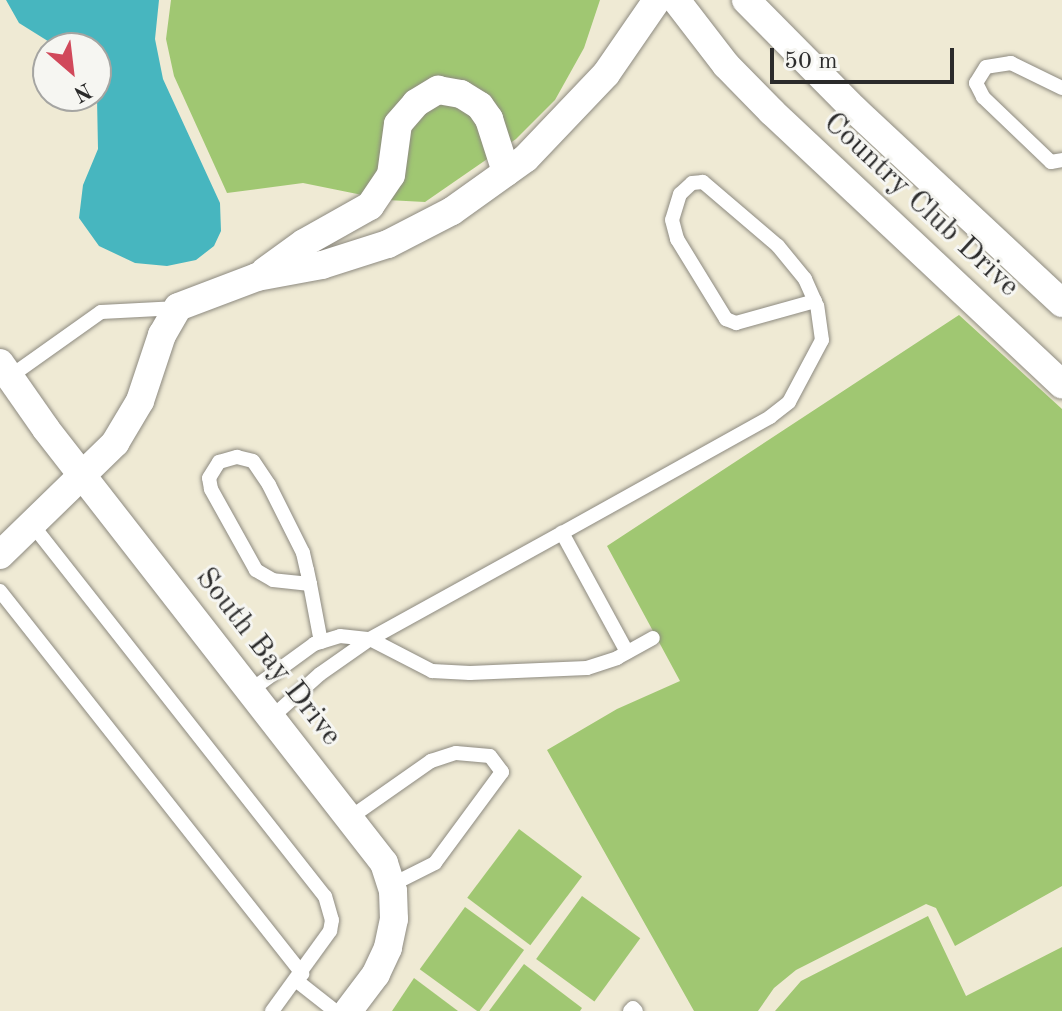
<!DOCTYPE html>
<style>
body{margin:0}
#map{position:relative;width:1062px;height:1011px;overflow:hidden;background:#efead4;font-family:"Old Standard TT",serif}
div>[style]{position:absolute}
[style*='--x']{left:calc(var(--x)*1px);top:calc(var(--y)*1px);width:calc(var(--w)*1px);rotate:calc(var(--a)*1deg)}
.green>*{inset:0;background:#a0c772;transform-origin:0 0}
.water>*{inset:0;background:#47b6bf}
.roads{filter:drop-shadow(0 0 2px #8d8a80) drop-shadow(0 0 2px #8d8a80)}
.service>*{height:14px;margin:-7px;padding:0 7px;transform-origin:7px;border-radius:7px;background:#fff}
.minor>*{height:28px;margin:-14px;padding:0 14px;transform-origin:14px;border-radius:14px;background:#fff}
span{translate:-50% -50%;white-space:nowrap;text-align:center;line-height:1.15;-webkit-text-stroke:6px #f6f6f2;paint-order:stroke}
.street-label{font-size:30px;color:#2b2b2b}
.north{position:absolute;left:32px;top:32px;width:80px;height:80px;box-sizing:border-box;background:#f6f6f2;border:2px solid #a5a5a2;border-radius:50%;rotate:152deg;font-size:22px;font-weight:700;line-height:32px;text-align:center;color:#2b2b2b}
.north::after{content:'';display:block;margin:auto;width:28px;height:36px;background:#d1495b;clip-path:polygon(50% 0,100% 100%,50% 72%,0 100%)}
.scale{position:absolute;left:770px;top:48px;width:184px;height:36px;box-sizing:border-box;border:4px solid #2b2b2b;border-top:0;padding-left:10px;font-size:24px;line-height:28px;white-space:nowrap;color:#2b2b2b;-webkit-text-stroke:6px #f6f6f2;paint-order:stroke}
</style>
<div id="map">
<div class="green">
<div style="clip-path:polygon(171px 0,600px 0,584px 48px,555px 100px,516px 139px,425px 202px,387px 200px,303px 183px,227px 193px,174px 76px,166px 39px)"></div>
<div style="clip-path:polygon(959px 315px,1062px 409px,1062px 886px,955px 946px,936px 908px,926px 904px,796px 970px,774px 988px,758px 1011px,694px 1011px,547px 750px,617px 709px,680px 681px,607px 546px)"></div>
<div style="left:519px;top:829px;width:79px;height:86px;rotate:37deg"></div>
<div style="left:582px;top:896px;width:72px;height:78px;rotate:36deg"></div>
<div style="left:465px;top:907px;width:73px;height:77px;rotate:36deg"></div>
<div style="clip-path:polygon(928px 916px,966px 996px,1062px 947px,1062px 1011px,775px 1011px,801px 981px)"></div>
<div style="clip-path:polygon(524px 964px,582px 1008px,580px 1011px,489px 1011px)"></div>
<div style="clip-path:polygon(414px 978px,458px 1011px,392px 1011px)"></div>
</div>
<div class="water">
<div style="clip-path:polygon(6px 0,159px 0,155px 39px,163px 79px,220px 203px,221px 231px,214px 246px,196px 260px,167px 266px,135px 263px,99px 246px,79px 218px,83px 185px,98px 149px,96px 48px,59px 48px,19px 23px)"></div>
</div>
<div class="roads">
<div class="service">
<div style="--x:1062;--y:88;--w:57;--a:-153.9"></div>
<div style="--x:1011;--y:63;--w:25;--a:171"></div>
<div style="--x:986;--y:67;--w:19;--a:122"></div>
<div style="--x:976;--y:83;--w:16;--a:63"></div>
<div style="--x:983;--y:97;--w:94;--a:43.7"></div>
<div style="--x:1051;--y:162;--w:11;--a:-10"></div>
<div style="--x:8;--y:378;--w:114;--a:-35.4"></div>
<div style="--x:101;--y:312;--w:77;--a:-3"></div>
<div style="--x:31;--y:523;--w:475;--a:51.8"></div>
<div style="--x:325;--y:896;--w:25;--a:74"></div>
<div style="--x:332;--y:920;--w:11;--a:100"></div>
<div style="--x:330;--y:931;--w:99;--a:125.9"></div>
<div style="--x:310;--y:584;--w:37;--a:-174"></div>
<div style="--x:273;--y:580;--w:20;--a:-150"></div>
<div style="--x:256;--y:570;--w:93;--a:-119.1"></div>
<div style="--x:211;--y:489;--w:11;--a:-100"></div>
<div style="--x:209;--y:478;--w:19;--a:-58"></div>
<div style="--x:219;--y:462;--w:19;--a:-16"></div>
<div style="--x:237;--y:457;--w:16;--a:14"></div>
<div style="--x:253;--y:461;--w:29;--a:56"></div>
<div style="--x:269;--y:485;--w:76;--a:63.4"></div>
<div style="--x:303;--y:553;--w:17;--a:77"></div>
<div style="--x:307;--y:570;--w:14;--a:78"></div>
<div style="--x:310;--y:584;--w:59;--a:79.3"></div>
<div style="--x:0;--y:591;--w:488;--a:51.7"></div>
<div style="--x:627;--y:652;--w:136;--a:-118.6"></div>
<div style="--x:562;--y:533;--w:238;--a:-29.1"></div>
<div style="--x:770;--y:417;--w:24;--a:-38"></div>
<div style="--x:789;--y:402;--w:70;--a:-62"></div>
<div style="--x:822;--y:340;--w:34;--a:-98"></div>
<div style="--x:817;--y:306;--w:30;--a:-114"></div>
<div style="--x:805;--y:279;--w:43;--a:-129.3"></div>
<div style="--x:778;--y:246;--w:99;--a:-139.5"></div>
<div style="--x:703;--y:182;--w:11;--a:175"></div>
<div style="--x:692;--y:183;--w:16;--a:137"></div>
<div style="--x:680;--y:194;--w:27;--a:107"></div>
<div style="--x:672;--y:220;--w:20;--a:75"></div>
<div style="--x:677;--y:239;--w:94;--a:58.5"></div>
<div style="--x:726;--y:319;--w:11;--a:22"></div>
<div style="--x:736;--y:323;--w:82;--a:-15.6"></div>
<div style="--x:251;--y:690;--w:78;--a:-36.1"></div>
<div style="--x:314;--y:644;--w:27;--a:-17"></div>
<div style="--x:340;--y:636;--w:30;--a:6"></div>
<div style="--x:370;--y:639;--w:219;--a:-28.9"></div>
<div style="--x:272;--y:717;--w:64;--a:-41.9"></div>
<div style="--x:320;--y:674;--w:61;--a:-35"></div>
<div style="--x:370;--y:639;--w:70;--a:27.3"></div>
<div style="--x:432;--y:671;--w:38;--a:3"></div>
<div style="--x:470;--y:673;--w:117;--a:-2.4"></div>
<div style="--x:587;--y:668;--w:32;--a:-18"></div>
<div style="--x:617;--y:658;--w:41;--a:-29.1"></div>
<div style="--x:351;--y:817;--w:98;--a:-35"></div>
<div style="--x:431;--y:761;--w:26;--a:-18"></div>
<div style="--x:456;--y:753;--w:34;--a:5"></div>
<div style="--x:490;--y:756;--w:20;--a:53"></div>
<div style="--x:502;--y:772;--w:113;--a:126.4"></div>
<div style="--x:435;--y:863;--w:49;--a:153.4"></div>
<div style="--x:297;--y:981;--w:48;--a:38.3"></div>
<div style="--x:630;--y:1011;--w:4;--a:-45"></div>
<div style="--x:633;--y:1008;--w:4;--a:45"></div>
</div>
<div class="minor">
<div style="--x:676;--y:0;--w:82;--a:52.4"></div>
<div style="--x:726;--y:65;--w:66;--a:45.6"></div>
<div style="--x:772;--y:112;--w:398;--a:43.2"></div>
<div style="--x:746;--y:0;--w:155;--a:45.3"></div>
<div style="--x:855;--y:110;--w:283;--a:43"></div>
<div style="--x:265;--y:271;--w:48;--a:-35.7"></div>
<div style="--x:304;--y:243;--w:76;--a:-29.3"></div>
<div style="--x:370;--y:206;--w:37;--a:-56"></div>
<div style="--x:391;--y:175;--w:51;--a:-82.2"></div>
<div style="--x:398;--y:124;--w:28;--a:-49"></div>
<div style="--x:416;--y:103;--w:26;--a:-31"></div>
<div style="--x:438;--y:90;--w:23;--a:10"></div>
<div style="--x:461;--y:94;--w:22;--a:32"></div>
<div style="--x:480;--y:106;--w:16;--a:55"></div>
<div style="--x:489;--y:119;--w:56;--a:72.2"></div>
<div style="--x:0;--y:363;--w:80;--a:55.1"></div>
<div style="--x:46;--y:429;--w:550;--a:52.09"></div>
<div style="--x:384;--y:863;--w:29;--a:72"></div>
<div style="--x:393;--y:891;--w:28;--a:88"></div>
<div style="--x:394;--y:919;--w:30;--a:102"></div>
<div style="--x:388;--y:948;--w:29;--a:115"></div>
<div style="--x:376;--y:974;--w:46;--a:127.1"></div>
<div style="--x:0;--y:555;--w:161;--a:-44.2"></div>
<div style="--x:115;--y:443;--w:49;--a:-59.2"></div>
<div style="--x:140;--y:401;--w:70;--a:-71.6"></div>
<div style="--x:162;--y:335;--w:32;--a:-60"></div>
<div style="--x:178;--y:307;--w:85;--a:-20.8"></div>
<div style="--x:257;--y:277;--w:66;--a:-10.5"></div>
<div style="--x:322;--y:265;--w:69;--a:-17.7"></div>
<div style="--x:388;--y:244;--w:72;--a:-27.3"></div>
<div style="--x:452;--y:211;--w:91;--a:-35.6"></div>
<div style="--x:526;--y:158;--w:116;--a:-46.4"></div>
<div style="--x:606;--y:74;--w:90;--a:-55.4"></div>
</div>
</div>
<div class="street-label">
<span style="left:921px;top:205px;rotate:43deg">Country Club Drive</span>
<span style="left:268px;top:657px;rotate:52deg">South Bay Drive</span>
</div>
<div class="north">N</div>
<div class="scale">50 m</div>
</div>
